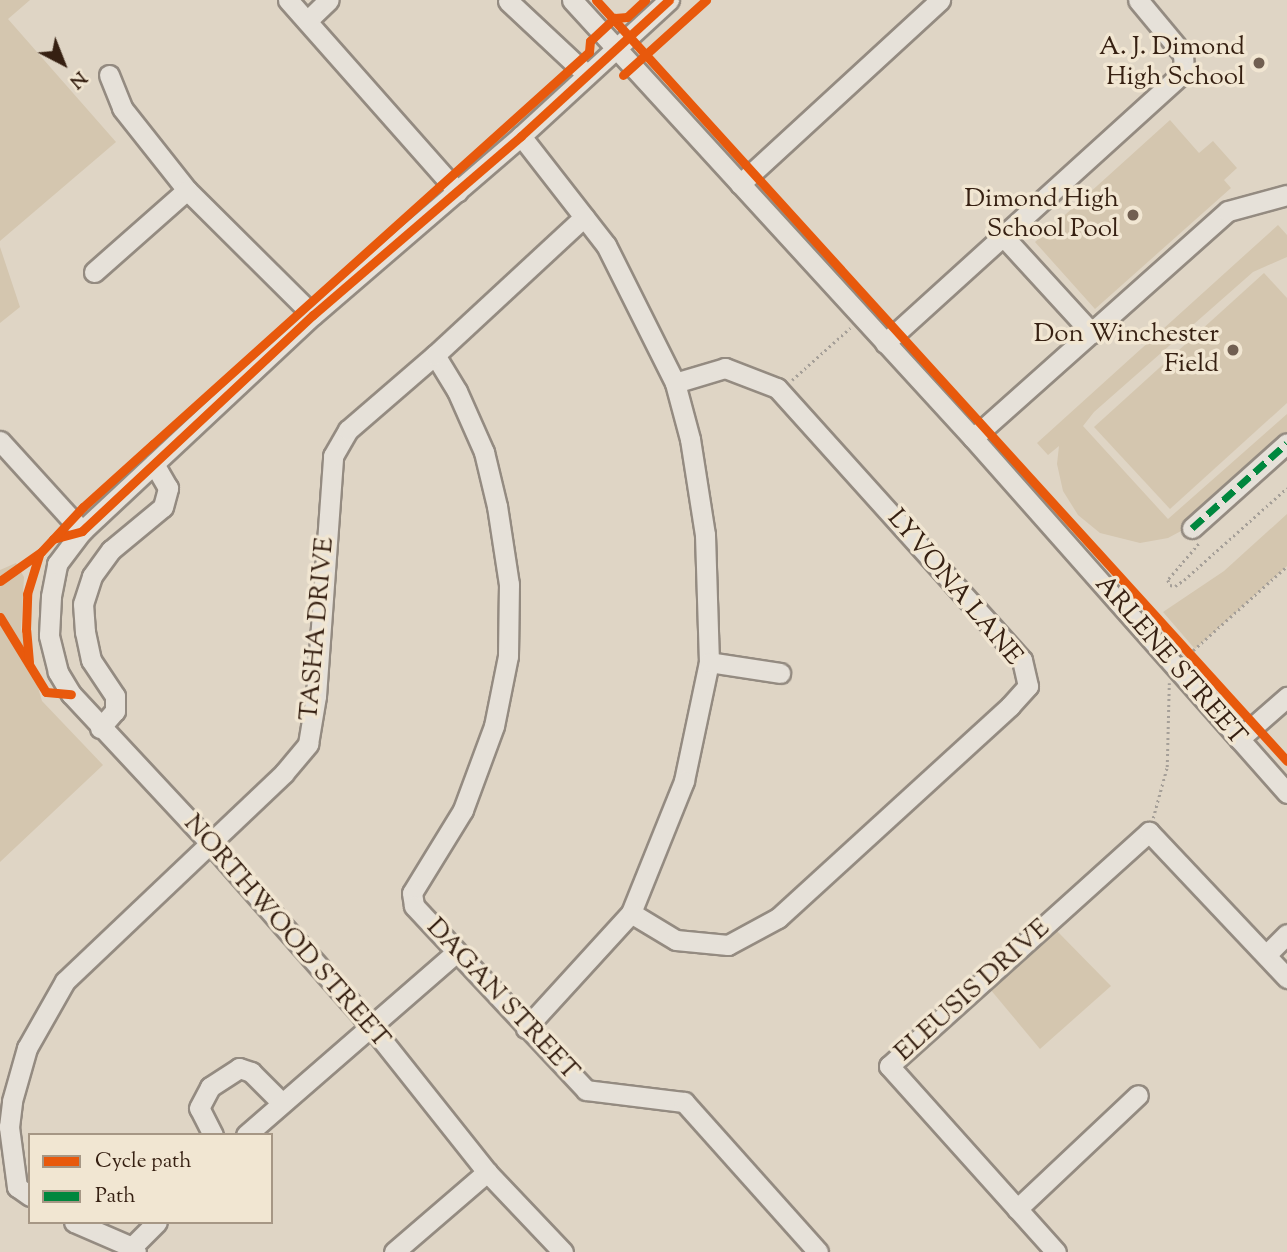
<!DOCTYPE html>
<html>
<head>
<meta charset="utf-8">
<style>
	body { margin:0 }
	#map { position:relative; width:1287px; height:1252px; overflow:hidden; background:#dfd5c5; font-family:"Sorts Mill Goudy",serif }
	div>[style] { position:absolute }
	.green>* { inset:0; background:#d4c6af }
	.path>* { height:2.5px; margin-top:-1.25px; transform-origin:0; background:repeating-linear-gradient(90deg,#a59f98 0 2px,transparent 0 5.5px) }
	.roads { filter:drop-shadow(2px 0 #948b81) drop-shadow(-2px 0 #948b81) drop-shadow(0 2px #948b81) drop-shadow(0 -2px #948b81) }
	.minor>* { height:19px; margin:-9.5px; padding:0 9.5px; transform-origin:9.5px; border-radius:9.5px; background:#e6e1d9 }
	.quiet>* { height:7px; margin-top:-3.5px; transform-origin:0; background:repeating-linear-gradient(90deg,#00873e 0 14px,transparent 0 21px) }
	.cycleway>* { height:9px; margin:-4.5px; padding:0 4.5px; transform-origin:4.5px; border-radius:4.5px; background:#e8590c }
	.dots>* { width:19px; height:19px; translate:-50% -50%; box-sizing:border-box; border:4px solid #f1e6d2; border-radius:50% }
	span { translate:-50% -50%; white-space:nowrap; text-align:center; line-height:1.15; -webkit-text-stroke:7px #f1e6d2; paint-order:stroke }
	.poi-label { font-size:26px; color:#362012 }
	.right { translate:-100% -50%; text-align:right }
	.street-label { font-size:26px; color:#362012 }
	.legend { position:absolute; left:28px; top:1133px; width:245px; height:91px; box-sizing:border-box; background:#f1e6d2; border:2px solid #a69785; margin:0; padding:9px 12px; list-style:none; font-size:21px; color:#362012 }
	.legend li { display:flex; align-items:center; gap:14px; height:35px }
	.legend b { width:35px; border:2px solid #a69785 }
	.north { position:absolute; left:28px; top:28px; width:70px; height:70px; -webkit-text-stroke:5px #f1e6d2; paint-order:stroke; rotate:138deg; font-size:19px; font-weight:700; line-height:28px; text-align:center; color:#362012 }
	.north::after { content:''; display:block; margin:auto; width:24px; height:32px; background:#362012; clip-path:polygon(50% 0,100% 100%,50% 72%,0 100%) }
</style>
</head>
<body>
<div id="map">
	<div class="green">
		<div style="clip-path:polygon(0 0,30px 0,8px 19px,116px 142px,0 241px)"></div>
		<div style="clip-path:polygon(1170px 120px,1199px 153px,1213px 141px,1237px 168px,1224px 180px,1231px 188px,1095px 309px,1035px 242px)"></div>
		<div style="clip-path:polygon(1278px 225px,1287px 235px,1287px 257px,1253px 272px,1094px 412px,1083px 426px,1168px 519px,1287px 414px,1287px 437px,1181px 531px,1168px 538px,1140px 543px,1100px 533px,1078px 515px,1063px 491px,1057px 464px,1059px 446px,1048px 455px,1037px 443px)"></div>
		<div style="clip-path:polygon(0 247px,20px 307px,0 323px)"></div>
		<div style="clip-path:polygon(1264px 273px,1287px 298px,1287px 403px,1170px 509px,1094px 427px)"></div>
		<div style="clip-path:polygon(1287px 514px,1287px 566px,1195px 649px,1163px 612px,1224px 571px)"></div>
		<div style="clip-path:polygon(16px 563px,24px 577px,21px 629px,42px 701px,103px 765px,0 862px,0 570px)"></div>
		<div style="clip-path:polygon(1056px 930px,1111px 986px,1040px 1049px,990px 989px)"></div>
	</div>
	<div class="path">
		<div style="left:792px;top:380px;width:78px;rotate:-41.9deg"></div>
		<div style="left:1199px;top:544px;width:48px;rotate:130.7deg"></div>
		<div style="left:1168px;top:580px;width:5px;rotate:68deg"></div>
		<div style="left:1170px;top:585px;width:5px;rotate:11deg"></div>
		<div style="left:1175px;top:586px;width:11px;rotate:-34deg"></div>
		<div style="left:1184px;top:580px;width:138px;rotate:-41.8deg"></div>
		<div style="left:1189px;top:654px;width:132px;rotate:-41.9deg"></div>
		<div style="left:1153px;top:818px;width:53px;rotate:-74.6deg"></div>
		<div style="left:1167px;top:767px;width:84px;rotate:-88.6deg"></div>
	</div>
	<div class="roads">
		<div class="minor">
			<div style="left:288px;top:0;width:256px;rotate:48.5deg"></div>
			<div style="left:572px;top:0;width:594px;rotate:47.53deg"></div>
			<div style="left:973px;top:438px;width:474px;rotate:48.5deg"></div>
			<div style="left:508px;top:1px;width:108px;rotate:43.1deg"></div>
			<div style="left:307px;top:21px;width:30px;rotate:-44deg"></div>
			<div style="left:109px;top:75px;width:35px;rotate:68deg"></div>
			<div style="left:122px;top:108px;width:105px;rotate:51.6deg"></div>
			<div style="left:187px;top:190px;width:177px;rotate:44.8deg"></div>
			<div style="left:521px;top:136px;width:138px;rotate:52.1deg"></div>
			<div style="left:606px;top:245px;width:154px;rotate:63.4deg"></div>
			<div style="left:675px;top:383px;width:58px;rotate:75deg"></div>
			<div style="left:690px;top:439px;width:97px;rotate:81.1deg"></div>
			<div style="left:705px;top:535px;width:127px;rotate:88.2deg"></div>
			<div style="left:709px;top:662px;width:122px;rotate:101.9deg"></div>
			<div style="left:684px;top:781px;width:142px;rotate:111.9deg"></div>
			<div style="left:631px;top:913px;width:156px;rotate:132.4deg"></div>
			<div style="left:740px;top:184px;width:272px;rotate:-42.6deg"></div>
			<div style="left:1003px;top:236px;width:132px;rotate:47.5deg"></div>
			<div style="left:94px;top:272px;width:124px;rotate:-41.4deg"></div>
			<div style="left:885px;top:343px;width:404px;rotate:-42.2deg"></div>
			<div style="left:1184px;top:72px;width:18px;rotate:-93deg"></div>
			<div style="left:1183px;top:54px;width:70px;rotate:-129.8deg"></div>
			<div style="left:435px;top:355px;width:42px;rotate:58.6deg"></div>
			<div style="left:457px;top:391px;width:67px;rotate:66.1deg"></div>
			<div style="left:484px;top:452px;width:56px;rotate:76.5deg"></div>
			<div style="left:497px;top:506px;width:79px;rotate:81.3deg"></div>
			<div style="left:509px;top:584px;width:72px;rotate:90.8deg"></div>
			<div style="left:508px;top:656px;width:71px;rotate:101.3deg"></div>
			<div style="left:494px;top:726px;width:90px;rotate:110.3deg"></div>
			<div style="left:463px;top:810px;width:97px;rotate:121.6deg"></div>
			<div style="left:412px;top:893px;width:13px;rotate:81deg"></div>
			<div style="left:414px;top:906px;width:252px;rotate:46.9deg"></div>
			<div style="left:586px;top:1090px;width:99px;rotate:7deg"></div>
			<div style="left:684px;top:1102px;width:201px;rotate:48.2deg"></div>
			<div style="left:973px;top:438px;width:341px;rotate:-41.7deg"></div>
			<div style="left:1228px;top:211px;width:61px;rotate:-15.2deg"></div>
			<div style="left:0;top:441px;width:122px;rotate:47.7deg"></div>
			<div style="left:1192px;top:528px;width:127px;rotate:-41.8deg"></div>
			<div style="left:709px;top:662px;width:72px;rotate:8.8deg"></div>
			<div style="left:100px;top:728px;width:23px;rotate:-49deg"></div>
			<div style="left:115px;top:711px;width:15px;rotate:-90deg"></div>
			<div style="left:115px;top:696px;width:43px;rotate:-123.7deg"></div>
			<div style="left:91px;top:660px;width:29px;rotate:-102deg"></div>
			<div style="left:85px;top:632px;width:28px;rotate:-94deg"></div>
			<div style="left:83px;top:604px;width:29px;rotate:-72deg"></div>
			<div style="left:92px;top:576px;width:32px;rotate:-54deg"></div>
			<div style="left:111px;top:550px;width:67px;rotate:-39.6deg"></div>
			<div style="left:163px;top:507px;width:20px;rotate:-75deg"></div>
			<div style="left:168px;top:488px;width:28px;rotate:-120deg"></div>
			<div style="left:1239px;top:739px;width:64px;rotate:-41.2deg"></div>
			<div style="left:631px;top:913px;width:52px;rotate:31deg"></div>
			<div style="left:676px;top:940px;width:52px;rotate:5.5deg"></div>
			<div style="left:728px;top:945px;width:57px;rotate:-28.4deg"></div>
			<div style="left:778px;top:918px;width:314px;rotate:-42.4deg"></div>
			<div style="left:1010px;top:706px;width:27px;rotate:-48deg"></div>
			<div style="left:1028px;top:686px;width:27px;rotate:-103deg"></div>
			<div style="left:1022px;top:660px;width:366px;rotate:-132deg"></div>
			<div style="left:777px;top:388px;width:56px;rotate:-159deg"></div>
			<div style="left:725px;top:368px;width:52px;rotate:163.3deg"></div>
			<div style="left:1267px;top:954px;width:28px;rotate:-45deg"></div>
			<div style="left:213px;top:1135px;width:30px;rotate:-117deg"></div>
			<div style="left:199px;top:1108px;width:24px;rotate:-62deg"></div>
			<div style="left:210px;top:1087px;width:35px;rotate:-33deg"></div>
			<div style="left:239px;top:1068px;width:13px;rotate:18deg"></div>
			<div style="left:251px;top:1072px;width:42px;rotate:45deg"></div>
			<div style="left:246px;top:1135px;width:277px;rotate:-41deg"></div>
			<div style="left:30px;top:1196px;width:16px;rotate:-145deg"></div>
			<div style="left:17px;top:1187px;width:61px;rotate:-97.6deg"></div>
			<div style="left:9px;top:1127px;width:26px;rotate:-83deg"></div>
			<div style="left:12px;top:1101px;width:55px;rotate:-74.2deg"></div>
			<div style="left:27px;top:1048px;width:77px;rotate:-60.4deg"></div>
			<div style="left:65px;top:981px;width:302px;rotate:-43.5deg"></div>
			<div style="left:284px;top:773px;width:38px;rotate:-50deg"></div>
			<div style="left:308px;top:744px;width:49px;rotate:-80.5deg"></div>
			<div style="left:316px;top:696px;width:241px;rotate:-85.9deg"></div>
			<div style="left:333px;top:456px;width:30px;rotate:-60deg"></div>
			<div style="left:348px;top:430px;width:115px;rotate:-40.8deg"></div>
			<div style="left:435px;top:355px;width:203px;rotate:-42.8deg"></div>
			<div style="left:1017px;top:1209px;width:166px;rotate:-43.3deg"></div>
			<div style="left:74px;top:1222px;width:63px;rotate:23.3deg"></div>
			<div style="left:132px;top:1247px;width:6px;rotate:51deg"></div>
			<div style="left:132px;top:1247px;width:35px;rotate:-45deg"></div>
			<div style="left:394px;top:1252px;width:123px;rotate:-40.7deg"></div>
			<div style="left:563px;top:1252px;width:110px;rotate:-133.5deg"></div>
			<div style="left:487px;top:1172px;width:186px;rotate:-128.5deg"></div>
			<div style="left:371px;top:1026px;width:244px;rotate:-131.3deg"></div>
			<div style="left:210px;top:843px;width:204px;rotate:-133deg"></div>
			<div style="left:71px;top:694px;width:26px;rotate:-121deg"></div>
			<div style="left:58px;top:672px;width:38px;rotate:-104deg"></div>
			<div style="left:49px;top:635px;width:39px;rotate:-87deg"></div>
			<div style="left:51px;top:596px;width:33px;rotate:-79deg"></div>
			<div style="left:57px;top:564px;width:41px;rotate:-52.9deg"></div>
			<div style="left:82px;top:531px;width:316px;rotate:-43.1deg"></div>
			<div style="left:313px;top:315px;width:274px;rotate:-40.7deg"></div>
			<div style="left:521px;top:136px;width:201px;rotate:-42.6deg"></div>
			<div style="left:1056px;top:1252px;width:250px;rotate:-131.9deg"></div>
			<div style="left:889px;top:1066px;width:350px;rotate:-42deg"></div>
			<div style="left:1149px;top:832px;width:201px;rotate:46.6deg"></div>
		</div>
	</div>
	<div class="quiet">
		<div style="left:1192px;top:528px;width:127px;rotate:-41.8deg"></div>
	</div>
	<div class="cycleway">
		<div style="left:596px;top:0;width:1028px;rotate:47.76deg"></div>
		<div style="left:623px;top:75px;width:112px;rotate:-42.1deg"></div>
		<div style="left:53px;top:539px;width:30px;rotate:-15deg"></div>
		<div style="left:82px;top:531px;width:316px;rotate:-43.1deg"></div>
		<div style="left:313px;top:315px;width:274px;rotate:-40.7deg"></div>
		<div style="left:521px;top:136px;width:201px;rotate:-42.6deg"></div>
		<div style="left:0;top:581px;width:50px;rotate:-35.3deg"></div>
		<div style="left:41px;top:552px;width:62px;rotate:-47deg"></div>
		<div style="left:83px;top:507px;width:94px;rotate:-42deg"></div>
		<div style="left:153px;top:444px;width:586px;rotate:-41.96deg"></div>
		<div style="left:589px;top:52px;width:11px;rotate:-85deg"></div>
		<div style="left:590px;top:41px;width:34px;rotate:-43deg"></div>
		<div style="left:615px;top:18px;width:12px;rotate:-5deg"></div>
		<div style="left:627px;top:17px;width:25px;rotate:-43deg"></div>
		<div style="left:0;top:617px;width:88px;rotate:58.5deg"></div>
		<div style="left:46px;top:692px;width:25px;rotate:5deg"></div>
		<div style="left:29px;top:662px;width:32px;rotate:-95deg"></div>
		<div style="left:26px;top:630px;width:36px;rotate:-88deg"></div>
		<div style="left:27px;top:594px;width:41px;rotate:-72.9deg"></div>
	</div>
	<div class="dots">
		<div style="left:1259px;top:63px;background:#715f51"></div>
		<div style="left:1133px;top:215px;background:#715f51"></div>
		<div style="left:1233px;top:350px;background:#715f51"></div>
	</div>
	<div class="poi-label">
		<span class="right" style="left:1245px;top:63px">A. J. Dimond<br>High School</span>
		<span class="right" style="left:1119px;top:215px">Dimond High<br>School Pool</span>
		<span class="right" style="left:1219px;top:350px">Don Winchester<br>Field</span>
	</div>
	<div class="street-label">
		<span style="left:954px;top:588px;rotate:50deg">LYVONA LANE</span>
		<span style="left:318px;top:629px;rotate:-85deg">TASHA DRIVE</span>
		<span style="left:1170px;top:661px;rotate:49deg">ARLENE STREET</span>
		<span style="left:286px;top:932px;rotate:49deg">NORTHWOOD STREET</span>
		<span style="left:973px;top:991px;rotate:-42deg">ELEUSIS DRIVE</span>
		<span style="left:502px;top:1000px;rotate:47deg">DAGAN STREET</span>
	</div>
	<ul class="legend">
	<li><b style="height:9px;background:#e8590c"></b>Cycle path</li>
	<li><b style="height:9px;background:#00873e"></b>Path</li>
	</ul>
	<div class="north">N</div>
</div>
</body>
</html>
